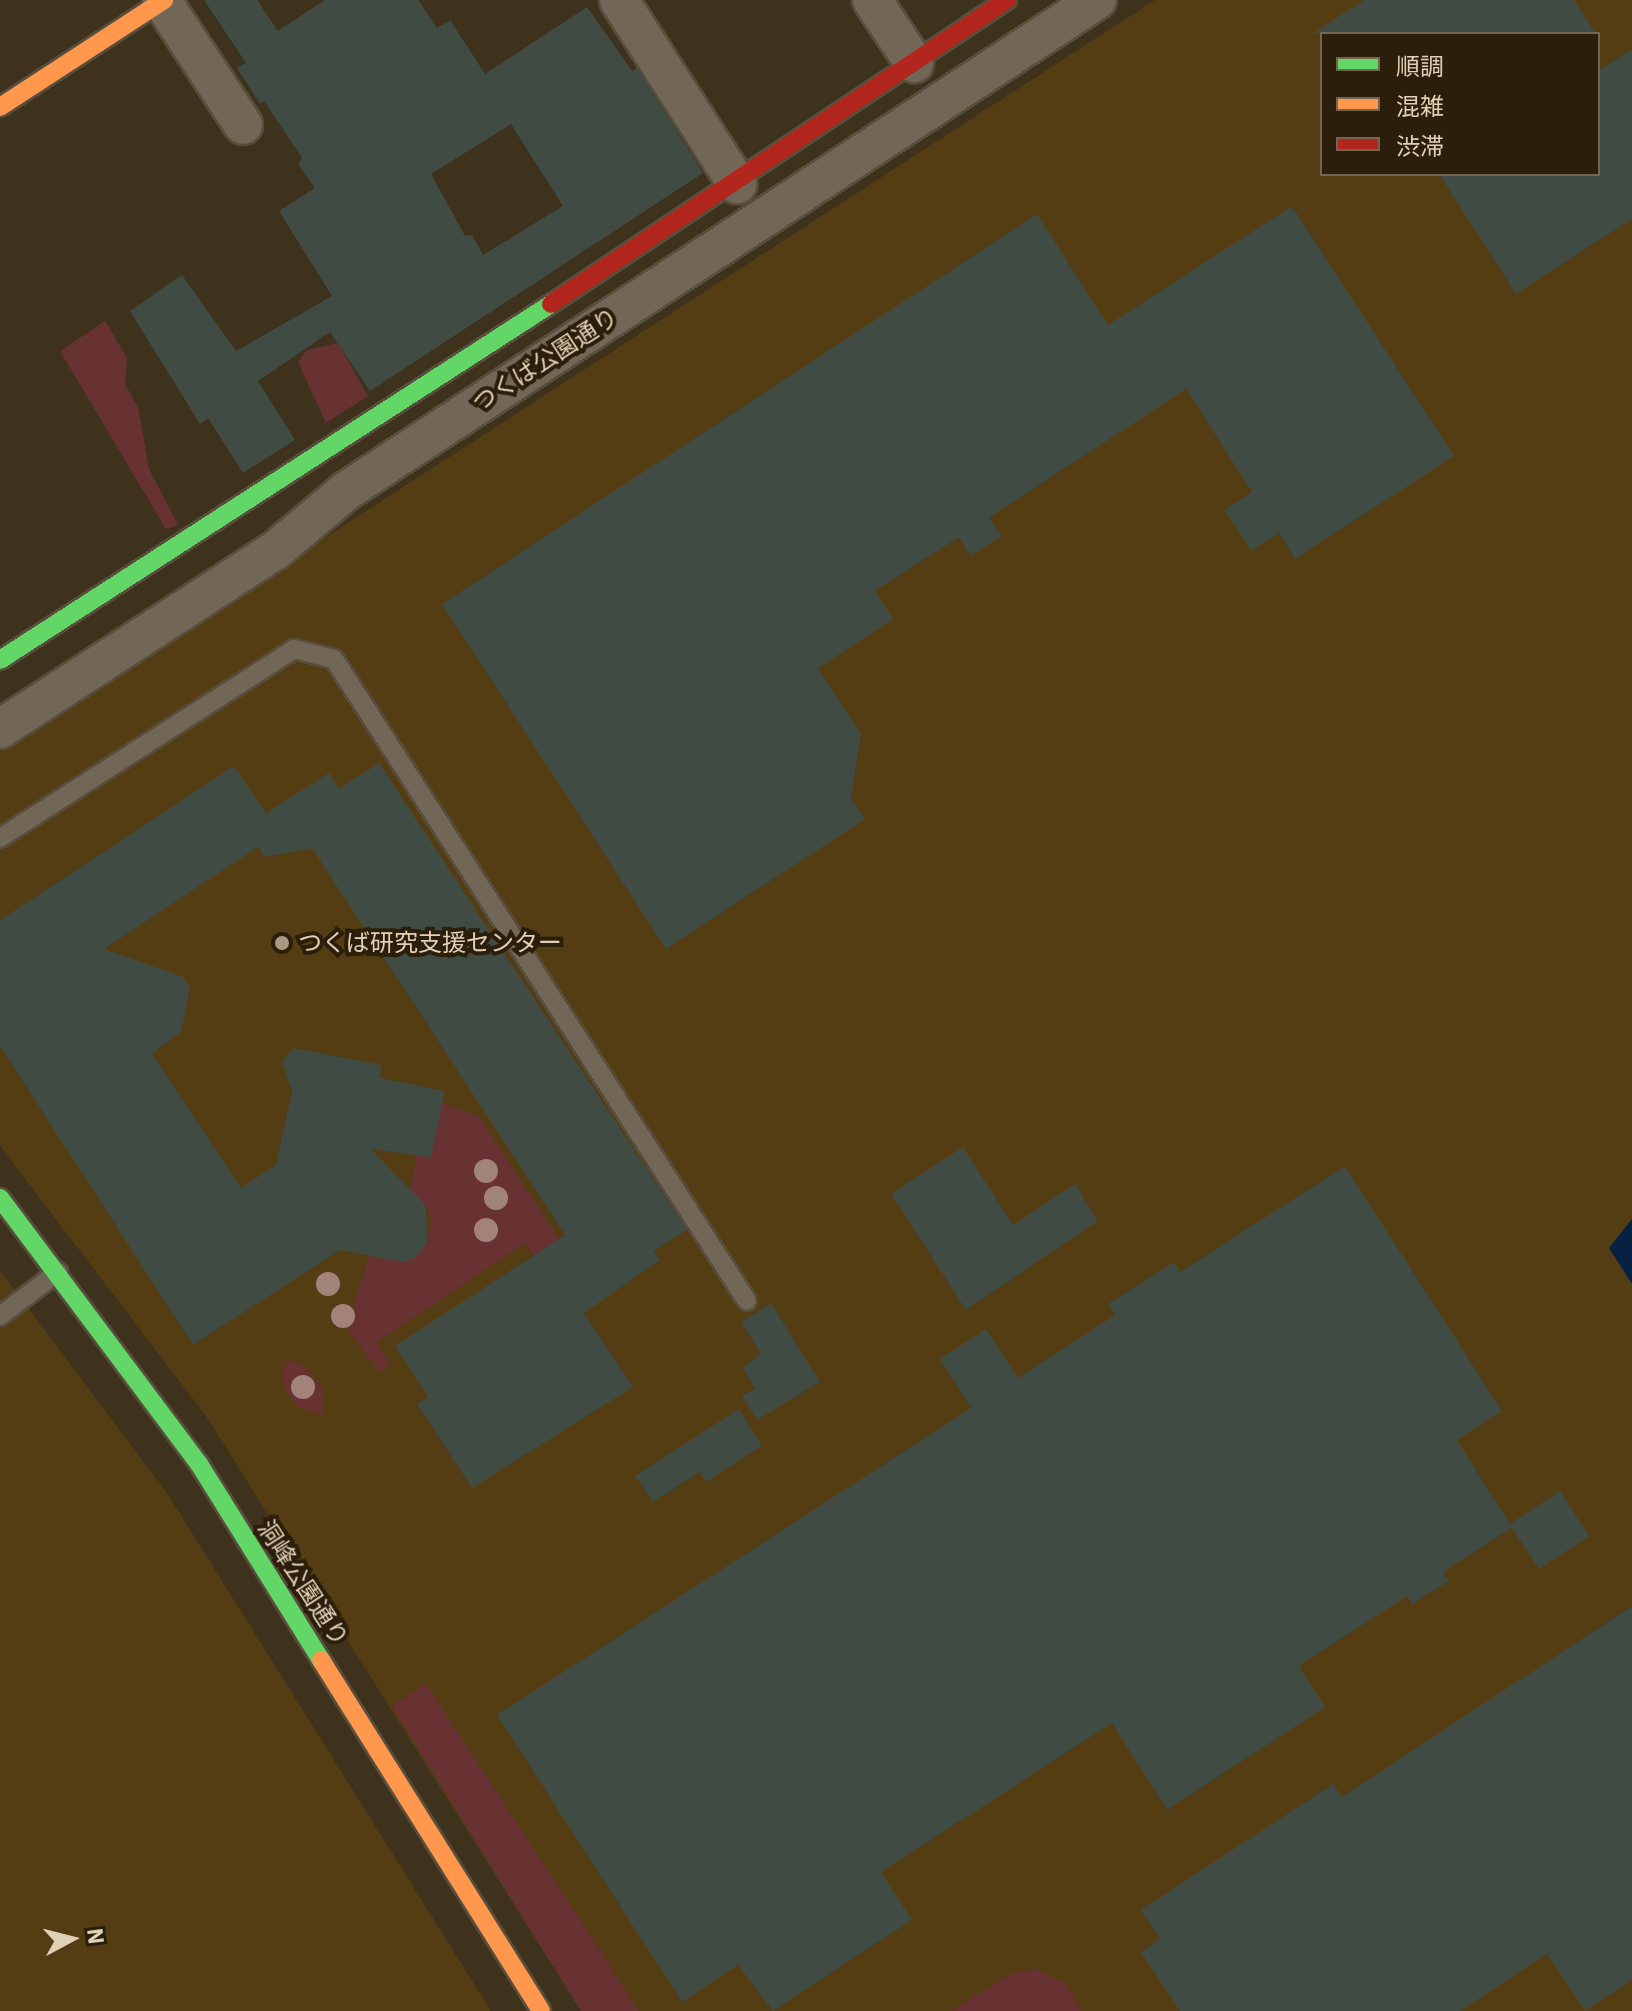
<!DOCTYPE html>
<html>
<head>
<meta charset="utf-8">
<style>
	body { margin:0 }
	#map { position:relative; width:1632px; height:2011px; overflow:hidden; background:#3e321d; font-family:"IBM Plex Sans","Noto Sans JP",sans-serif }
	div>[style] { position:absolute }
	.built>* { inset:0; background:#543c13 }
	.green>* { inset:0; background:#683233 }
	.water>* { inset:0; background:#072143 }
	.building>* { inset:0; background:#404c43 }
	.roads { filter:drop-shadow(2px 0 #584e3d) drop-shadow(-2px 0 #584e3d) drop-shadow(0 2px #584e3d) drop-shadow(0 -2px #584e3d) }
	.lane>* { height:18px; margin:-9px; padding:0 9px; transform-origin:9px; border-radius:9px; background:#726756 }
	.street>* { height:38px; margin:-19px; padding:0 19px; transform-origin:19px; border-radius:19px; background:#726756 }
	.fast>* { height:18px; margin:-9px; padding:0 9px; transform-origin:9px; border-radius:9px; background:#63d668 }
	.slow>* { height:18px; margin:-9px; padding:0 9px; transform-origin:9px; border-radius:9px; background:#ff974d }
	.jam>* { height:18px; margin:-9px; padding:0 9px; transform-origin:9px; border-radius:9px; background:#b3261e }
	.trees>* { width:24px; height:24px; margin:-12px; border-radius:50%; background:#a2837a }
	.dots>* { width:22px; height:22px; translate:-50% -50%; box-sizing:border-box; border:4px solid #2b1e0a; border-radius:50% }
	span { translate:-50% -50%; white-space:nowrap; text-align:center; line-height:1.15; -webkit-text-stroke:8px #2b1e0a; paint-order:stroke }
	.street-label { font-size:24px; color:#e1d0b8 }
	.poi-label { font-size:24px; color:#e1d0b8 }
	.left { translate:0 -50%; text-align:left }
	.legend { position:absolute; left:1320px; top:32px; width:280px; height:144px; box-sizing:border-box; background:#2b1e0a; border:2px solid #746550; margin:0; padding:10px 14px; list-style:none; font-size:24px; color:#e1d0b8 }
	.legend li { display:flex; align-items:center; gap:16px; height:40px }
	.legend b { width:40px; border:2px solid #746550 }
	.north { position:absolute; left:32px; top:1899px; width:80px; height:80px; -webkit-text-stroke:6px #2b1e0a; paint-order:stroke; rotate:83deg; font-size:22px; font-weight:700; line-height:32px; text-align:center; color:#e1d0b8 }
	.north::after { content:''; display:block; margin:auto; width:28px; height:36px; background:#e1d0b8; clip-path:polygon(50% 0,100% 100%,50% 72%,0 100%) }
</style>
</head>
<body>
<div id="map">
	<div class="built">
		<div style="clip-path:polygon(evenodd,1155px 0,1632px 0,1632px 2011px,581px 2011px,206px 1416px,0 1146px,0 741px,308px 543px,312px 546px,1155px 0,1322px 34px,1598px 34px,1598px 174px,1322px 174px,1322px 34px)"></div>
		<div style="clip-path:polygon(0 1270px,167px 1493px,491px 2011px,0 2011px)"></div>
	</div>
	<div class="green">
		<div style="clip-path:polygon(105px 321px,127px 358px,125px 384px,138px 407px,149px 469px,178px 525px,166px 529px,60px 351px)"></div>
		<div style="clip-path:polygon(338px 343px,368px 396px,326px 423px,298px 362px,307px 350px)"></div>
		<div style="clip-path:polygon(440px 1102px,479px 1116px,588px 1284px,564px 1299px,525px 1243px,377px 1342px,391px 1365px,379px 1372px,347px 1328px,369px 1256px,403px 1262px,427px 1243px,431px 1219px,426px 1206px,409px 1194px,417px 1155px,431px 1157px)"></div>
		<div style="clip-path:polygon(289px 1360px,306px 1367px,323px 1390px,323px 1415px,297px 1407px,284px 1387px,281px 1373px)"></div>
		<div style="clip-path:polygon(426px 1683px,639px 2011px,581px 2011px,392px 1706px)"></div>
		<div style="clip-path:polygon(1036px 1969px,1064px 1982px,1082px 2011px,951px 2011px,1012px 1973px)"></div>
	</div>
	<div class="water">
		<div style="clip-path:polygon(1632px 1219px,1632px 1284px,1609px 1248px)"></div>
	</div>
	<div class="building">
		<div style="clip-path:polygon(evenodd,204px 0,257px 0,278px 31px,325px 0,418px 0,437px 28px,450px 20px,485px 74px,587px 7px,632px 71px,637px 68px,703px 173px,370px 391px,330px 332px,258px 381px,295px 440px,243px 473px,208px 418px,200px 424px,130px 311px,182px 275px,236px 351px,332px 296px,279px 211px,315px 188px,298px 164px,302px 158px,264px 101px,260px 104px,237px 68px,246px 63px,204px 0,511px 124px,563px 206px,483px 255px,472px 235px,465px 236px,431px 174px,511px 124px)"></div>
		<div style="clip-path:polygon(1364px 0,1574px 0,1596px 34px,1312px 34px)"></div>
		<div style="clip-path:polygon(1632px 49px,1632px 219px,1516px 294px,1439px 174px,1598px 174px,1598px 71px)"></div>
		<div style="clip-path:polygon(1292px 206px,1454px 456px,1295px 559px,1279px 533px,1251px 551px,1225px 510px,1252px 492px,1186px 389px,989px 518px,1002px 536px,970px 556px,959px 537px,875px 591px,893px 619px,818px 668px,861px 734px,851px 798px,865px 819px,666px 949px,442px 604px,1037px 214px,1108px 325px)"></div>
		<div style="clip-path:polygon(379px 763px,687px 1230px,654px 1251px,660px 1260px,584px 1313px,633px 1387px,472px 1488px,417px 1404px,428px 1397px,395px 1346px,565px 1235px,312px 848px,265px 857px,258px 847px,104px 949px,183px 977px,190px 988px,181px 1032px,152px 1053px,241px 1188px,276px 1165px,292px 1091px,282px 1061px,294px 1048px,381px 1065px,380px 1078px,445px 1091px,431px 1157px,371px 1149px,426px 1206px,427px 1242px,415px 1258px,403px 1262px,340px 1250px,193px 1345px,0 1046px,0 920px,234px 766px,266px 813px,329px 773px,339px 789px)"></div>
		<div style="clip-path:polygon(963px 1147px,1013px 1225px,1075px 1184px,1098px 1221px,966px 1310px,891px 1194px)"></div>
		<div style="clip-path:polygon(1345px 1166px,1502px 1411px,1457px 1440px,1510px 1524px,1560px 1491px,1589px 1536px,1539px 1569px,1512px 1528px,1443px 1572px,1449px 1581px,1412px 1604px,1407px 1596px,1299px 1666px,1325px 1707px,1167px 1810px,1112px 1723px,881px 1872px,912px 1920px,773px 2011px,738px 1965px,682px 2002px,497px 1715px,971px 1408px,940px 1359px,986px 1329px,1018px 1378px,1115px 1315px,1108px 1304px,1174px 1262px,1180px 1272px)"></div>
		<div style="clip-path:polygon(771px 1303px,820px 1382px,757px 1420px,742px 1396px,755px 1388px,742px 1368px,761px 1354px,741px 1322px)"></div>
		<div style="clip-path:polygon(739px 1409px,762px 1446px,706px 1482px,700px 1472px,653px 1502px,635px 1476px)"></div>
		<div style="clip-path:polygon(1632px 1606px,1632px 1980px,1585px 2011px,1547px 1954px,1460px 2011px,1180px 2011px,1141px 1952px,1160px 1939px,1141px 1910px,1333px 1784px,1342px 1797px)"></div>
	</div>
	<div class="roads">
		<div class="lane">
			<div style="left:0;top:838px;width:350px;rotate:-32.7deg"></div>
			<div style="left:294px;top:649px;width:41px;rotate:14deg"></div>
			<div style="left:334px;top:659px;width:763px;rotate:57.25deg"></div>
			<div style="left:0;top:1316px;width:73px;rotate:-37.2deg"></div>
		</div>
		<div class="street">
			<div style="left:619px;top:0;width:219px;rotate:57.3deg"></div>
			<div style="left:872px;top:0;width:76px;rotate:56.3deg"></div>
			<div style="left:162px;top:1px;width:148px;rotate:56.8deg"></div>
			<div style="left:0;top:729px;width:329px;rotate:-33deg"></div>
			<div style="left:276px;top:550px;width:92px;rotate:-40.1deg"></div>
			<div style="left:346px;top:491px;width:897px;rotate:-33.18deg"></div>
		</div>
		<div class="fast">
			<div style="left:0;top:660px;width:656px;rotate:-32.87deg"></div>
			<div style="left:0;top:1198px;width:332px;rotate:53.2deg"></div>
			<div style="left:199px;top:1464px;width:231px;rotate:58.1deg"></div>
		</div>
		<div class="slow">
			<div style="left:0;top:107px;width:196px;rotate:-33.1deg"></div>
			<div style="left:321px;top:1660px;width:414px;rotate:57.9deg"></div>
		</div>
		<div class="jam">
			<div style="left:551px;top:304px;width:548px;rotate:-33.69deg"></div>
		</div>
	</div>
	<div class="trees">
		<div style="left:486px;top:1171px"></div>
		<div style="left:496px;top:1198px"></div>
		<div style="left:486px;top:1230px"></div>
		<div style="left:328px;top:1284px"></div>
		<div style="left:343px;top:1316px"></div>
		<div style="left:303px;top:1387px"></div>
	</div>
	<div class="dots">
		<div style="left:282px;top:943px;background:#a89982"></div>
	</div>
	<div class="street-label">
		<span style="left:545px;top:360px;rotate:-33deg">つくば公園通り</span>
		<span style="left:303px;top:1583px;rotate:57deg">洞峰公園通り</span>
	</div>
	<div class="poi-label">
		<span class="left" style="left:298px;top:943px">つくば研究支援センター</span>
	</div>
	<ul class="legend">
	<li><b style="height:10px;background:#63d668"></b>順調</li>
	<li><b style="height:10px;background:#ff974d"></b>混雑</li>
	<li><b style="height:10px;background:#b3261e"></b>渋滞</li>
	</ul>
	<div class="north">N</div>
</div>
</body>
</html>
